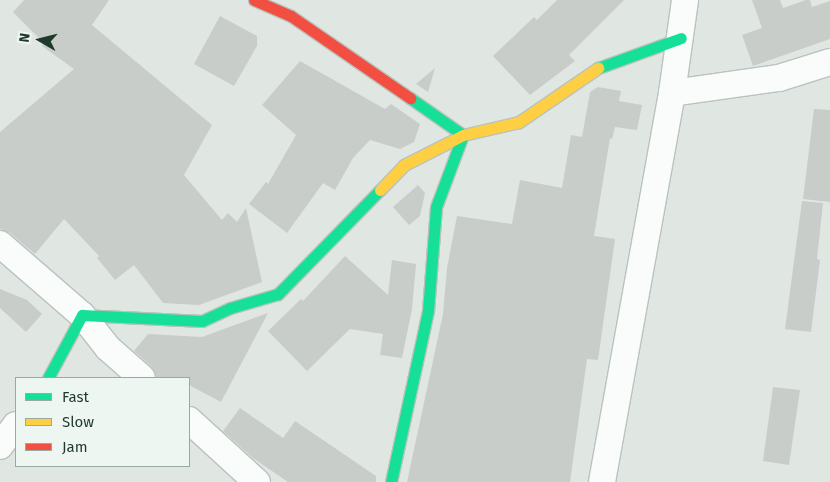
<!DOCTYPE html>
<html>
<head>
<meta charset="utf-8">
<style>
	body { margin:0 }
	#map { position:relative; width:830px; height:482px; overflow:hidden; background:#e0e6e2; font-family:"Fira Sans",sans-serif }
	div>[style] { position:absolute }
	.building>* { inset:0; background:#c8cdca }
	.roads { filter:drop-shadow(1px 0 #b9c3bd) drop-shadow(-1px 0 #b9c3bd) drop-shadow(0 1px #b9c3bd) drop-shadow(0 -1px #b9c3bd) }
	.street>* { height:26px; margin:-13px; padding:0 13px; transform-origin:13px; border-radius:13px; background:#fafbfb }
	.fast>* { height:11px; margin:-5.5px; padding:0 5.5px; transform-origin:5.5px; border-radius:5.5px; background:#16e098 }
	.slow>* { height:11px; margin:-5.5px; padding:0 5.5px; transform-origin:5.5px; border-radius:5.5px; background:#ffcf43 }
	.jam>* { height:11px; margin:-5.5px; padding:0 5.5px; transform-origin:5.5px; border-radius:5.5px; background:#f24e42 }
	span { translate:-50% -50%; white-space:nowrap; text-align:center; line-height:1.15; -webkit-text-stroke:4.5px #edf6f0; paint-order:stroke }
	.legend { position:absolute; left:15px; top:377px; width:175px; height:90px; box-sizing:border-box; background:#edf6f0; border:1px solid #9baaa1; margin:0; padding:6px 9px; list-style:none; font-size:15px; color:#1f392b }
	.legend li { display:flex; align-items:center; gap:10px; height:25px }
	.legend b { width:25px; border:1px solid #9baaa1 }
	.north { position:absolute; left:15px; top:15px; width:50px; height:50px; -webkit-text-stroke:4px #edf6f0; paint-order:stroke; rotate:278deg; font-size:14px; font-weight:700; line-height:20px; text-align:center; color:#1f392b }
	.north::after { content:''; display:block; margin:auto; width:18px; height:22px; background:#1f392b; clip-path:polygon(50% 0,100% 100%,50% 72%,0 100%) }
</style>
</head>
<body>
<div id="map">
	<div class="building">
		<div style="clip-path:polygon(24px 0,109px 0,92px 25px,212px 125px,184px 175px,222px 220px,228px 213px,237px 222px,246px 208px,262px 282px,199px 305px,163px 303px,134px 265px,115px 280px,97px 258px,99px 256px,64px 219px,35px 254px,10px 233px,0 229px,0 132px,74px 69px,42px 46px,44px 43px,13px 12px)"></div>
		<div style="clip-path:polygon(557px 0,624px 0,569px 55px,575px 61px,530px 95px,493px 56px,534px 17px,537px 20px)"></div>
		<div style="clip-path:polygon(752px 0,780px 0,783px 8px,806px 0,810px 0,812px 7px,830px 1px,830px 39px,753px 66px,742px 35px,762px 28px)"></div>
		<div style="clip-path:polygon(220px 16px,257px 36px,257px 46px,234px 86px,194px 64px)"></div>
		<div style="clip-path:polygon(300px 61px,385px 109px,391px 104px,420px 124px,414px 142px,400px 149px,370px 140px,353px 158px,335px 190px,323px 183px,287px 233px,249px 204px,266px 182px,268px 184px,296px 135px,262px 105px)"></div>
		<div style="clip-path:polygon(435px 68px,428px 92px,416px 84px)"></div>
		<div style="clip-path:polygon(598px 87px,621px 91px,619px 101px,642px 105px,637px 130px,615px 127px,612px 139px,610px 138px,594px 236px,615px 239px,598px 360px,587px 359px,570px 482px,407px 482px,443px 314px,447px 268px,457px 216px,512px 224px,520px 180px,562px 188px,571px 135px,582px 137px,590px 92px)"></div>
		<div style="clip-path:polygon(814px 109px,830px 110px,830px 202px,803px 199px)"></div>
		<div style="clip-path:polygon(418px 185px,425px 193px,420px 216px,409px 225px,393px 207px)"></div>
		<div style="clip-path:polygon(802px 201px,823px 203px,817px 259px,820px 260px,811px 332px,785px 329px)"></div>
		<div style="clip-path:polygon(345px 256px,388px 295px,392px 260px,416px 264px,412px 309px,402px 358px,380px 355px,383px 334px,350px 329px,307px 371px,268px 331px,301px 299px,303px 301px)"></div>
		<div style="clip-path:polygon(0 289px,27px 300px,42px 314px,26px 332px,0 308px)"></div>
		<div style="clip-path:polygon(268px 313px,221px 402px,189px 385px,189px 378px,157px 378px,152px 367px,134px 351px,148px 334px,202px 337px)"></div>
		<div style="clip-path:polygon(773px 387px,800px 390px,789px 465px,763px 461px)"></div>
		<div style="clip-path:polygon(240px 408px,283px 438px,295px 421px,376px 476px,376px 482px,288px 482px,253px 458px,223px 431px)"></div>
	</div>
	<div class="roads">
		<div class="street">
			<div style="left:672px;top:93px;width:108px;rotate:-8deg"></div>
			<div style="left:779px;top:78px;width:53px;rotate:-17.4deg"></div>
			<div style="left:0;top:244px;width:108px;rotate:40.9deg"></div>
			<div style="left:82px;top:315px;width:42px;rotate:51.8deg"></div>
			<div style="left:108px;top:348px;width:45px;rotate:41.4deg"></div>
			<div style="left:189px;top:420px;width:92px;rotate:42.4deg"></div>
			<div style="left:0;top:446px;width:26px;rotate:-53deg"></div>
			<div style="left:602px;top:482px;width:395px;rotate:-79.8deg"></div>
			<div style="left:672px;top:93px;width:94px;rotate:-82deg"></div>
		</div>
		<div class="fast">
			<div style="left:598px;top:68px;width:88px;rotate:-19.9deg"></div>
			<div style="left:48px;top:378px;width:72px;rotate:-61.6deg"></div>
			<div style="left:82px;top:315px;width:120px;rotate:2.9deg"></div>
			<div style="left:202px;top:321px;width:31px;rotate:-25deg"></div>
			<div style="left:230px;top:308px;width:50px;rotate:-16.3deg"></div>
			<div style="left:278px;top:294px;width:146px;rotate:-45.6deg"></div>
			<div style="left:391px;top:482px;width:175px;rotate:-77.8deg"></div>
			<div style="left:428px;top:311px;width:104px;rotate:-85.6deg"></div>
			<div style="left:436px;top:207px;width:77px;rotate:-69.4deg"></div>
			<div style="left:463px;top:135px;width:65px;rotate:-145.1deg"></div>
		</div>
		<div class="slow">
			<div style="left:380px;top:190px;width:35px;rotate:-46deg"></div>
			<div style="left:404px;top:165px;width:66px;rotate:-27deg"></div>
			<div style="left:463px;top:135px;width:57px;rotate:-13.1deg"></div>
			<div style="left:519px;top:122px;width:96px;rotate:-34.4deg"></div>
		</div>
		<div class="jam">
			<div style="left:254px;top:0;width:40px;rotate:23.4deg"></div>
			<div style="left:291px;top:16px;width:145px;rotate:34.6deg"></div>
		</div>
	</div>
	<ul class="legend">
	<li><b style="height:6px;background:#16e098"></b>Fast</li>
	<li><b style="height:6px;background:#ffcf43"></b>Slow</li>
	<li><b style="height:6px;background:#f24e42"></b>Jam</li>
	</ul>
	<div class="north">N</div>
</div>
</body>
</html>
